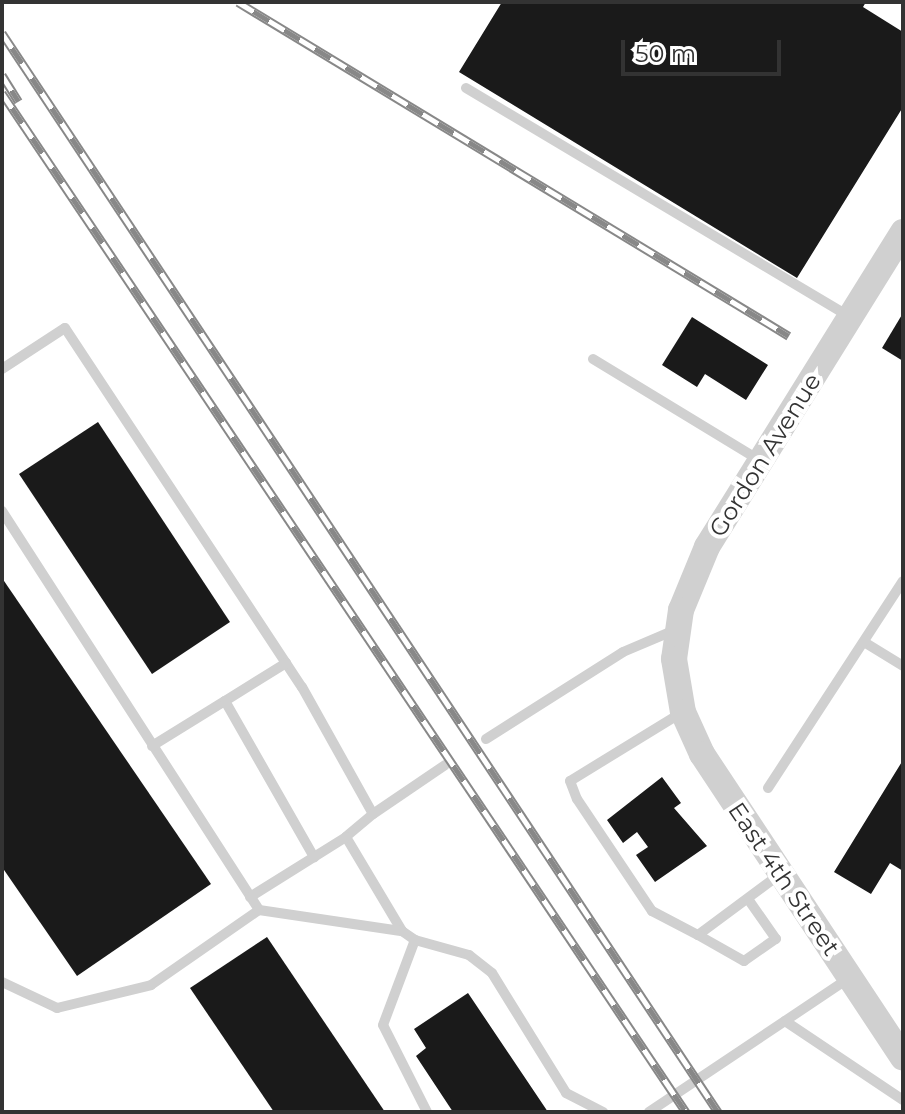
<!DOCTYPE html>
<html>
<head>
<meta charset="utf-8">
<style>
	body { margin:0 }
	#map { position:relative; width:905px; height:1114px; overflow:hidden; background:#fff; font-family:Montserrat,sans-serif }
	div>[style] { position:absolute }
	.building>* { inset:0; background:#1a1a1a }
	.service>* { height:10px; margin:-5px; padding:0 5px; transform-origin:5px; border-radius:5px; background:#d0d0d0 }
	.tertiary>* { height:26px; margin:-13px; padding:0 13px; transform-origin:13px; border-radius:13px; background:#d0d0d0 }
	.rail>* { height:9px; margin-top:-4.5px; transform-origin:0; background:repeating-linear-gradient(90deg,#fff 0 18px,#888 0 36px); box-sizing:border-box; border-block:2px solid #888 }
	span { translate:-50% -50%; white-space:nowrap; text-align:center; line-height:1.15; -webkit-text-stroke:8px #fff; paint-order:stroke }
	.street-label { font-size:24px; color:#333 }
	.frame { position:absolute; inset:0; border:4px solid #333; pointer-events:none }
	.scale { position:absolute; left:621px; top:40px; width:160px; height:36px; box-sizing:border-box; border:4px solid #333; border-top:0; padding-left:10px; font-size:24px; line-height:28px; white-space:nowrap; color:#333; -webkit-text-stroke:6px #fff; paint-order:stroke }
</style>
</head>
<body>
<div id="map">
	<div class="building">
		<div style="clip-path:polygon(502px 2px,866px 2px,863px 7px,903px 32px,903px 107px,797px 278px,459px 72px)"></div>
		<div style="clip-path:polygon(903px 313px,903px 361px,882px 348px)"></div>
		<div style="clip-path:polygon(692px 317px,768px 365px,746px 400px,705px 374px,697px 387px,662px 365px)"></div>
		<div style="clip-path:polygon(98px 422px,230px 622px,152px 674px,19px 474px)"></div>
		<div style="clip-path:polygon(2px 578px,211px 884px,77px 976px,2px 867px)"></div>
		<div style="clip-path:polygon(903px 760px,903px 871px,890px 863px,871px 894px,834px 872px)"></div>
		<div style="clip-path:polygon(662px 777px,681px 803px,674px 808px,707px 846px,655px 882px,636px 855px,648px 847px,637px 832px,623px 843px,607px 820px)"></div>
		<div style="clip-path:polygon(267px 937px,385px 1112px,274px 1112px,190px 988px)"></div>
		<div style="clip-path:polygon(468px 993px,548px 1112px,453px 1112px,416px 1056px,426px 1048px,414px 1029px)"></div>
	</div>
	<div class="service">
		<div style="left:466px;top:88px;width:446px;rotate:30.8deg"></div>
		<div style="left:593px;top:359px;width:194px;rotate:31.3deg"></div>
		<div style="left:2px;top:369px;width:75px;rotate:-33.1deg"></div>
		<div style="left:65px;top:328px;width:430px;rotate:56.6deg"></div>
		<div style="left:302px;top:687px;width:145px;rotate:60.8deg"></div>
		<div style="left:373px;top:814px;width:35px;rotate:140deg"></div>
		<div style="left:346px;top:837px;width:109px;rotate:59.2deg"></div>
		<div style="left:402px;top:931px;width:16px;rotate:35deg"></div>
		<div style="left:2px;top:511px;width:475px;rotate:57.2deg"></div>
		<div style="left:864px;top:642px;width:46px;rotate:31.6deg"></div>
		<div style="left:225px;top:701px;width:72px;rotate:-31.9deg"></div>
		<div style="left:681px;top:713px;width:130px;rotate:148.5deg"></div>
		<div style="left:570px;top:781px;width:19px;rotate:69deg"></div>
		<div style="left:577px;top:799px;width:135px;rotate:56.2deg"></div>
		<div style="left:652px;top:911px;width:52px;rotate:27.6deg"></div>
		<div style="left:698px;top:935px;width:102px;rotate:-36.6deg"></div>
		<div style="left:486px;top:739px;width:162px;rotate:-32.4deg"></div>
		<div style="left:623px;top:652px;width:56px;rotate:-22.9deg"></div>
		<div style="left:152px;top:746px;width:86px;rotate:-31.7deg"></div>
		<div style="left:225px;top:701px;width:180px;rotate:60.3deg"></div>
		<div style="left:768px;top:788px;width:247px;rotate:-56.9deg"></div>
		<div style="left:373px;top:814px;width:87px;rotate:-34.2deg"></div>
		<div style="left:250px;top:897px;width:113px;rotate:-32deg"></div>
		<div style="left:698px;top:935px;width:53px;rotate:29.5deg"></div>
		<div style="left:744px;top:961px;width:39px;rotate:-35deg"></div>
		<div style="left:776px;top:939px;width:49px;rotate:-125deg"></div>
		<div style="left:2px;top:982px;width:61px;rotate:25.3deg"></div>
		<div style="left:57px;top:1008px;width:97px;rotate:-13.7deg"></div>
		<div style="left:151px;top:985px;width:131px;rotate:-34.8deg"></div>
		<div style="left:259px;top:910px;width:145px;rotate:8.4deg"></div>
		<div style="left:785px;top:1021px;width:142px;rotate:33.8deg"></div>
		<div style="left:427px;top:1112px;width:97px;rotate:-116.8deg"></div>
		<div style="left:383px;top:1025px;width:91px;rotate:-69.4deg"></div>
		<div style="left:415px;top:940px;width:56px;rotate:15.5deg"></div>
		<div style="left:469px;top:955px;width:29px;rotate:38deg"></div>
		<div style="left:492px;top:973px;width:141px;rotate:58.3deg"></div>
		<div style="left:566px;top:1093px;width:42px;rotate:27.2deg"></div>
		<div style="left:649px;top:1112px;width:241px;rotate:-33.8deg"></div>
	</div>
	<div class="tertiary">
		<div style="left:903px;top:232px;width:371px;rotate:121.9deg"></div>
		<div style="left:707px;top:547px;width:68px;rotate:112.4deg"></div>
		<div style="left:681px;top:610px;width:49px;rotate:98.1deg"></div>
		<div style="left:674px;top:659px;width:54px;rotate:80.4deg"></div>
		<div style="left:683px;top:712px;width:46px;rotate:65.7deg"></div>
		<div style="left:702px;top:754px;width:364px;rotate:56.5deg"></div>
	</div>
	<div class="rail">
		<div style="left:238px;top:2px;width:644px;rotate:31.22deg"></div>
		<div style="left:2px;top:33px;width:1295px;rotate:56.43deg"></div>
		<div style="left:2px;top:75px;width:31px;rotate:58deg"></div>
		<div style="left:2px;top:93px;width:1227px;rotate:56.13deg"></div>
	</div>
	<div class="street-label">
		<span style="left:765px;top:455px;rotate:-58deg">Gordon Avenue</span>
		<span style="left:784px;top:879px;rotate:56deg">East 4th Street</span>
	</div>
	<div class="frame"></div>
	<div class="scale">50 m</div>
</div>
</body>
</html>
